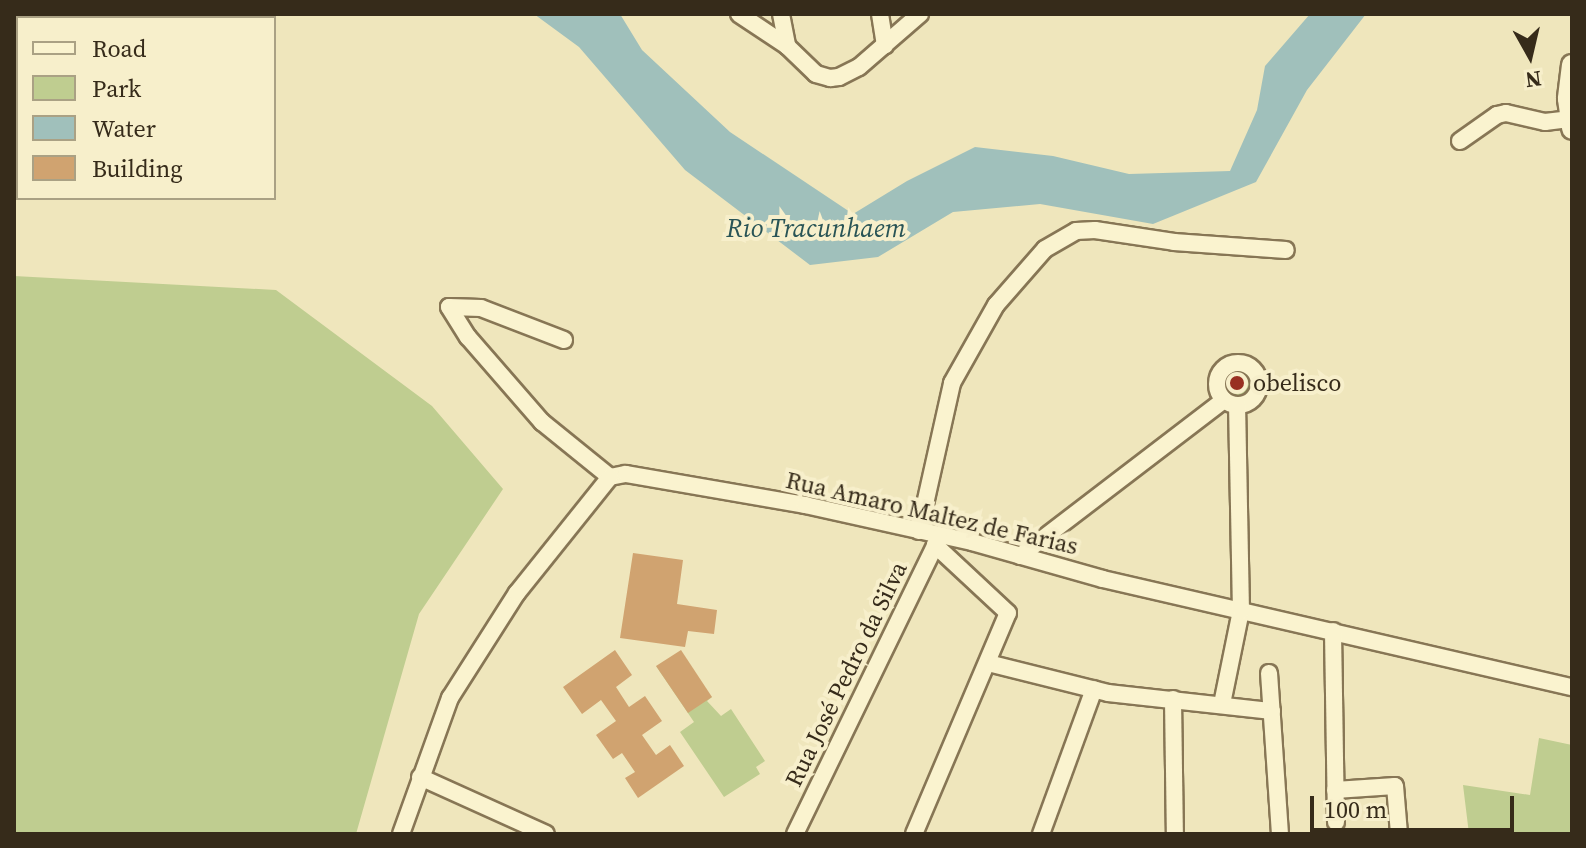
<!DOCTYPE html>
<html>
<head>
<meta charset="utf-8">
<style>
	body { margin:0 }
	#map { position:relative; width:1586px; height:848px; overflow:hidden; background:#efe6bc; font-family:"Source Serif 4",serif }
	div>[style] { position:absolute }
	.green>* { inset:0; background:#bfcd90 }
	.round { border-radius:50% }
	.water>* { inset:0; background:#a0c0bb }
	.building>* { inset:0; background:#d0a370 }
	.roads { filter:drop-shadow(2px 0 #877655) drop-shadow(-2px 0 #877655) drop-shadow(0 2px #877655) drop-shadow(0 -2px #877655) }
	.minor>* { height:16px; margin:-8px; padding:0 8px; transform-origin:8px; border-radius:8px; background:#faf3cf }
	.minor>.ring { margin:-8px; padding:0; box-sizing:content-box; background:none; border:16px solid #faf3cf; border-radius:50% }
	.tertiary>* { height:20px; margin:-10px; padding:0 10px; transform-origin:10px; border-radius:10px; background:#faf3cf }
	.dots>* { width:22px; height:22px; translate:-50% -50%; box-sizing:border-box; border:4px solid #f7efcb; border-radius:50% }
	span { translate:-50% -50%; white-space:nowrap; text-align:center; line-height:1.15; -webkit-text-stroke:8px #f7efcb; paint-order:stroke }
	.poi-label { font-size:24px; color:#362b1a }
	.left { translate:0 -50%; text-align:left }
	.street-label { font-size:24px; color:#362b1a }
	.water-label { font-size:26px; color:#295456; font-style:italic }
	.frame { position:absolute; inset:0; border:16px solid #362b1a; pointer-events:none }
	.legend { position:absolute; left:16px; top:16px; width:260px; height:184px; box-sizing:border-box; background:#f7efcb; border:2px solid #aaa184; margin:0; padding:10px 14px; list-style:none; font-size:24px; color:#362b1a }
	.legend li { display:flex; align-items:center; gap:16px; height:40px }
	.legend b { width:40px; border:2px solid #aaa184 }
	.north { position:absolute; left:1490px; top:16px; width:80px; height:80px; -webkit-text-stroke:6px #f7efcb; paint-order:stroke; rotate:172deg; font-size:22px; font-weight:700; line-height:32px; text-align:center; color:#362b1a }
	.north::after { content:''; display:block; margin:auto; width:28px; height:36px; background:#362b1a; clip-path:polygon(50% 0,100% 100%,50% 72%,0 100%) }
	.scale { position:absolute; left:1310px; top:796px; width:204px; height:36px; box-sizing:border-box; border:4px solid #362b1a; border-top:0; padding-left:10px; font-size:24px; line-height:28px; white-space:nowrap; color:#362b1a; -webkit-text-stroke:6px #f7efcb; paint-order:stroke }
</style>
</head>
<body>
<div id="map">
	<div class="green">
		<div style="clip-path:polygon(14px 276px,276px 290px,432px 406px,503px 489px,419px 614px,356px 834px,14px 834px)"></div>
		<div class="round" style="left:1218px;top:363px;width:40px;height:40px"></div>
		<div style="clip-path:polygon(656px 666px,712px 697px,707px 701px,721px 716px,731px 709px,765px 761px,756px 767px,760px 774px,724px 797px,680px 732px,694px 722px)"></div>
		<div style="clip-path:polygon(1539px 738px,1572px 745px,1572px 834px,1469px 834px,1463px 785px,1530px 795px)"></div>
	</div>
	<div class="water">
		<div style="clip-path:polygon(14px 14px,46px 14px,45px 18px,18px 18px,18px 99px,14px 108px)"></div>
		<div style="clip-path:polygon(534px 14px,620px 14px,642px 50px,730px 132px,853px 214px,907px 181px,975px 147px,1053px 156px,1129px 174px,1230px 171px,1257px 110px,1265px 66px,1310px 14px,1366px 14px,1307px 90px,1256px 182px,1153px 224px,1040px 204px,953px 212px,878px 257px,810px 265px,685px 170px,579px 47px)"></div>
	</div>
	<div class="building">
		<div style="clip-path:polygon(633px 553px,683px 560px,677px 604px,717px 610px,714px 634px,688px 631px,685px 647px,620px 638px)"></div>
		<div style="clip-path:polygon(615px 650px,632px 675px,616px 687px,629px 707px,645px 696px,662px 721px,642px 735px,656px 755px,670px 745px,684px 766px,638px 798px,625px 778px,635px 772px,622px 753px,613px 759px,596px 735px,616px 721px,601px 700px,582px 714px,563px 687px)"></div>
		<div style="clip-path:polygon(681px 650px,712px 697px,688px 713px,656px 666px)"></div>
	</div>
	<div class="roads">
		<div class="minor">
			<div style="left:739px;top:14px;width:58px;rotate:33.7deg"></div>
			<div style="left:787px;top:46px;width:40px;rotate:44deg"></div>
			<div style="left:816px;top:74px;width:15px;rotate:16deg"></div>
			<div style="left:830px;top:78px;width:9px;rotate:-6deg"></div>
			<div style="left:839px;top:77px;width:22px;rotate:-27deg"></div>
			<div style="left:859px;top:67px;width:81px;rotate:-41deg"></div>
			<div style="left:781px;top:14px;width:33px;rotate:79deg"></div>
			<div style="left:880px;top:14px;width:32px;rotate:81deg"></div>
			<div style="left:1460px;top:141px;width:45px;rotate:-35.1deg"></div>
			<div style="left:1497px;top:115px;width:9px;rotate:-13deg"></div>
			<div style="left:1506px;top:113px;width:40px;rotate:13deg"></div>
			<div style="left:1545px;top:122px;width:24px;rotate:-7deg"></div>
			<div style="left:564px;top:340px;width:89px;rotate:-158.9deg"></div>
			<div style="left:481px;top:308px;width:32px;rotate:-178deg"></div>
			<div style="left:449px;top:307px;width:36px;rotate:58deg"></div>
			<div style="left:468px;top:337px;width:113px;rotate:49deg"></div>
			<div style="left:542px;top:422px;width:87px;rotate:39deg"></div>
			<div class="ring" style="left:1217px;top:363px;width:26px;height:26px"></div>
			<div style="left:610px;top:477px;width:16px;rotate:-11deg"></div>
			<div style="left:626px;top:474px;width:182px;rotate:9.8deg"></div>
			<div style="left:805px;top:505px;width:171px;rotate:12.5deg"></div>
			<div style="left:972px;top:542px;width:136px;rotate:15.8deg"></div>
			<div style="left:1103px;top:579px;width:481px;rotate:13deg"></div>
			<div style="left:919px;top:531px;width:152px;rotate:-77.4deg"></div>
			<div style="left:952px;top:383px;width:90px;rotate:-60.6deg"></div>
			<div style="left:996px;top:305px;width:74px;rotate:-48.8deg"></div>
			<div style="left:1045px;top:249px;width:36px;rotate:-30deg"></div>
			<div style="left:1076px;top:231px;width:19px;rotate:-3deg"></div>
			<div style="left:1095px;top:230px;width:80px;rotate:8.6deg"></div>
			<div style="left:1174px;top:242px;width:112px;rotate:4.1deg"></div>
			<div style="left:1020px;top:556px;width:257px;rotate:-37.4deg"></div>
			<div style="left:1333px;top:631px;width:191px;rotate:89.1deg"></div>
			<div style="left:988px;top:663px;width:124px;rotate:14deg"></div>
			<div style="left:1108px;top:693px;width:165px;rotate:6.3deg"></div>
			<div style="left:1269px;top:673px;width:161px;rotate:86.1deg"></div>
			<div style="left:1173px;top:699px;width:135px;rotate:89.2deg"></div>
			<div style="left:1222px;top:704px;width:95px;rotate:-78.5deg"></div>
			<div style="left:1241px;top:611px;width:206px;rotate:-91.1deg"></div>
			<div style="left:420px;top:777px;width:138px;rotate:24.3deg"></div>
			<div style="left:1335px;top:790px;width:60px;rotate:-3.8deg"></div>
			<div style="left:1395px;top:786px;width:48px;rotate:85.2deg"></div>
			<div style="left:401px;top:834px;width:145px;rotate:-70.2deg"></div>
			<div style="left:450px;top:698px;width:125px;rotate:-57.5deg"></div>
			<div style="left:517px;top:593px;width:149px;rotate:-51.3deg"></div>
			<div style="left:795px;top:834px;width:330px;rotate:-64.1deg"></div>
			<div style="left:914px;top:834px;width:240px;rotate:-67deg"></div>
			<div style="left:1008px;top:613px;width:100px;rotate:-137deg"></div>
			<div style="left:1041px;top:834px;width:154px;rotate:-69.9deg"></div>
		</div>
		<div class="tertiary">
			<div style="left:1572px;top:65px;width:34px;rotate:97deg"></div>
			<div style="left:1568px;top:99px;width:30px;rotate:82deg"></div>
		</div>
	</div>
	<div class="dots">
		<div style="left:1237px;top:383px;background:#993022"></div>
	</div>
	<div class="poi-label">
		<span class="left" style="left:1253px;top:383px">obelisco</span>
	</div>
	<div class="street-label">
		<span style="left:932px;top:513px;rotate:13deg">Rua Amaro Maltez de Farias</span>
		<span style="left:846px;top:674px;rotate:-64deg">Rua José Pedro da Silva</span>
	</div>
	<div class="water-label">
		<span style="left:816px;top:229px">Rio Tracunhaem</span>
	</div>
	<div class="frame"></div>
	<ul class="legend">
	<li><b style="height:10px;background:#faf3cf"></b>Road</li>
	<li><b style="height:22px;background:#bfcd90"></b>Park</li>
	<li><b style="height:22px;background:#a0c0bb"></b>Water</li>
	<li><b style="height:22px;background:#d0a370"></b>Building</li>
	</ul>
	<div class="north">N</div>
	<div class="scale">100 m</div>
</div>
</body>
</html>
